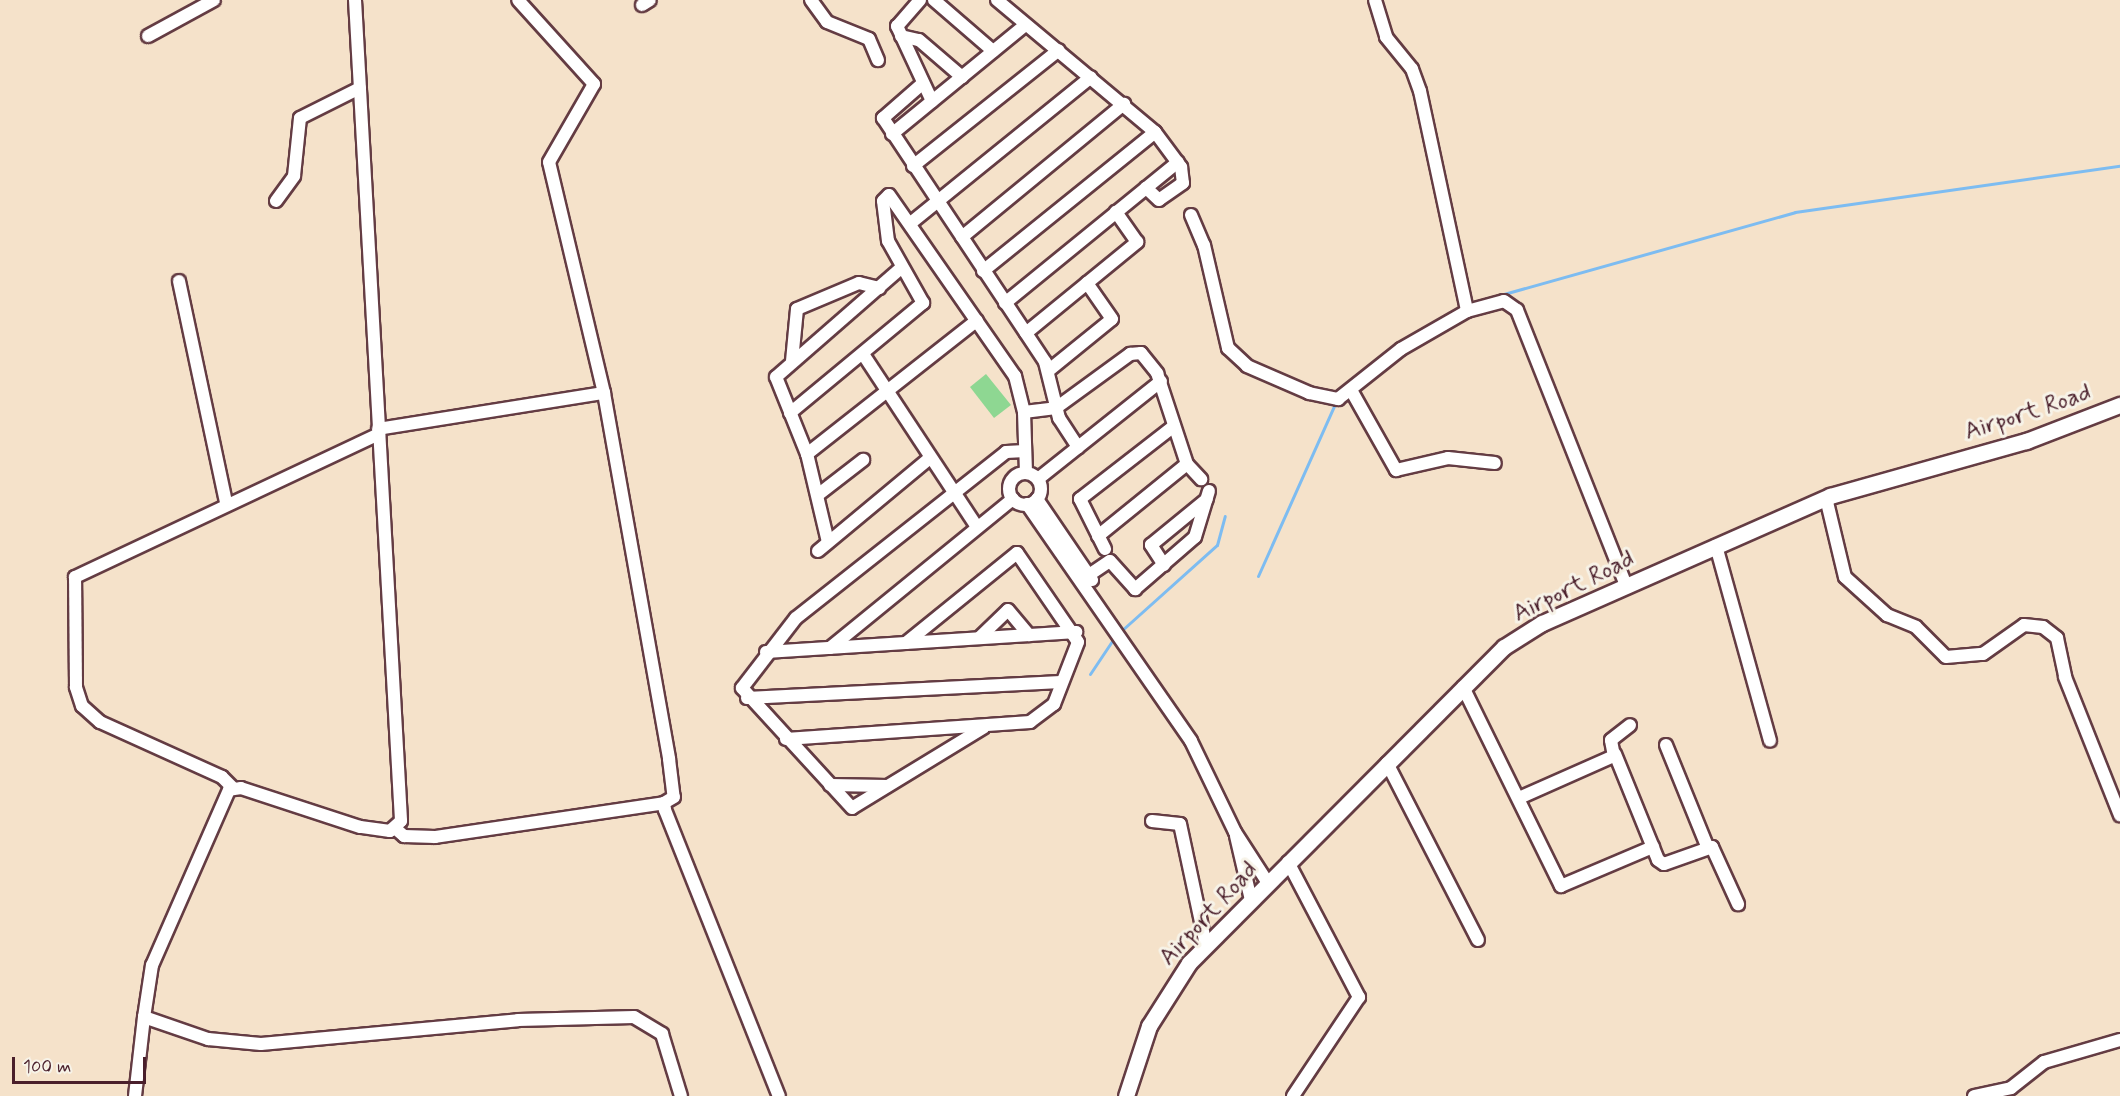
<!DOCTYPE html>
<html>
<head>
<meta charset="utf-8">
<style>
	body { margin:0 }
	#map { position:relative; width:2120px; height:1096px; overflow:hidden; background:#f5e2ca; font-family:Mynerve,sans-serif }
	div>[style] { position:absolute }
	.green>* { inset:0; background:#8ed792 }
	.stream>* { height:3px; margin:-1.5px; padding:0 1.5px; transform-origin:1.5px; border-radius:1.5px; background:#7dbcf1 }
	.roads { filter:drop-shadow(2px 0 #643c43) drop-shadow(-2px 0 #643c43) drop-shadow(0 2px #643c43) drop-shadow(0 -2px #643c43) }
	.minor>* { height:12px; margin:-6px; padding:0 6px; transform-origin:6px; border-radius:6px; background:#fff }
	.minor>.ring { margin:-6px; padding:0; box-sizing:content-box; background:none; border:12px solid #fff; border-radius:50% }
	.major>* { height:15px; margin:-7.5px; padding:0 7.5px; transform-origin:7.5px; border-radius:7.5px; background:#fff }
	span { translate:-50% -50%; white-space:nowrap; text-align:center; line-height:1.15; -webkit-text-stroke:6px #f7f3e8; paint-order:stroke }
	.street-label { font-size:24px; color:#4a1f2b }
	.scale { position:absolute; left:12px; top:1057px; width:134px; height:27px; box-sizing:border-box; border:3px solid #4a1f2b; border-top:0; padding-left:8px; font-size:18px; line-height:21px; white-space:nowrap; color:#4a1f2b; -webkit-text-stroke:4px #f7f3e8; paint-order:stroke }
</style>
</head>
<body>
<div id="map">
	<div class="green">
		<div style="clip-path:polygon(986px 374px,1011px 405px,994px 418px,970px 387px)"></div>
	</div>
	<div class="stream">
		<div style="left:1479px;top:301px;width:328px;rotate:-15.7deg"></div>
		<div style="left:1795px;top:212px;width:328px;rotate:-8.1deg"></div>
		<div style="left:1406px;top:340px;width:59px;rotate:-30.5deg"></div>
		<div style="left:1365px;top:370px;width:14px;rotate:-39deg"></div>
		<div style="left:1258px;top:576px;width:186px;rotate:-65.9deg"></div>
		<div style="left:1121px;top:631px;width:129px;rotate:-41.9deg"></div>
		<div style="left:1217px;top:545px;width:30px;rotate:-75deg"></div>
		<div style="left:1090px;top:674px;width:43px;rotate:-56.3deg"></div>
	</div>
	<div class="roads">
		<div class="minor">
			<div style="left:355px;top:0;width:822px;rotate:86.79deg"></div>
			<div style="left:401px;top:821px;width:15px;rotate:138deg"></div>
			<div style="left:390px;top:831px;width:30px;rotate:-172deg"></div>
			<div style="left:360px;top:827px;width:125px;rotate:-161.9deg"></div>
			<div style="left:241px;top:788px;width:12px;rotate:171deg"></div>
			<div style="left:229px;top:790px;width:191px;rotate:113.7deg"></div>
			<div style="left:152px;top:965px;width:53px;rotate:98.7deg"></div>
			<div style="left:144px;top:1017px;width:68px;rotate:19deg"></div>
			<div style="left:208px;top:1039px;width:53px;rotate:5.4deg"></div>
			<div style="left:261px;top:1044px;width:258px;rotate:-5.3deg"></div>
			<div style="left:518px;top:1020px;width:116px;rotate:-1.5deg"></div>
			<div style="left:634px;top:1017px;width:33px;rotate:31deg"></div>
			<div style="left:662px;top:1034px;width:65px;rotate:73deg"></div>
			<div style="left:811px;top:0;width:27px;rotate:54deg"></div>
			<div style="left:827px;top:22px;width:45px;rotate:22deg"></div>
			<div style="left:869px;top:39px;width:23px;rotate:67deg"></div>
			<div style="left:920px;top:0;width:35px;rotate:131deg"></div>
			<div style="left:897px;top:26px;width:83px;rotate:65deg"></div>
			<div style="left:934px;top:0;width:78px;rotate:40.8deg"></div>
			<div style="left:997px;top:0;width:206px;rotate:39.9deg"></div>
			<div style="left:1155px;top:132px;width:44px;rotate:53.4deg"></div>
			<div style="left:1181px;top:167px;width:16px;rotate:83deg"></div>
			<div style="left:1183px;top:183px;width:29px;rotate:145deg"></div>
			<div style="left:1159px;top:200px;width:18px;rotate:-137deg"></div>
			<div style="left:1375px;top:0;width:39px;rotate:73deg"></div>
			<div style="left:1386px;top:37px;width:41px;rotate:50.9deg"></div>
			<div style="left:1412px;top:69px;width:23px;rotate:70deg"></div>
			<div style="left:1420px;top:91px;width:225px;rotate:77.9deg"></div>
			<div style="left:1467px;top:311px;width:38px;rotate:-15deg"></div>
			<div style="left:1504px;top:301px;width:16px;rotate:35deg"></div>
			<div style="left:1517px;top:310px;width:297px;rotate:68.4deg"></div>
			<div style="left:642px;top:5px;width:9px;rotate:-32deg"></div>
			<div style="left:148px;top:36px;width:75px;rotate:-28.6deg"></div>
			<div style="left:901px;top:36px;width:18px;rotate:13deg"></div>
			<div style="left:919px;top:40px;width:57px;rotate:40.7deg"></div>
			<div style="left:922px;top:84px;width:52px;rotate:138.9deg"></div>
			<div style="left:883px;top:118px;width:293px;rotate:56.4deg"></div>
			<div style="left:1045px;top:362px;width:58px;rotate:76deg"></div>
			<div style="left:1059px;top:418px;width:35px;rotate:57deg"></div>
			<div style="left:892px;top:134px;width:172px;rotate:-39.3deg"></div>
			<div style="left:913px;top:166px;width:186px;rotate:-38.5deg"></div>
			<div style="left:276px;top:201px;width:31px;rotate:-54deg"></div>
			<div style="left:294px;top:176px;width:58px;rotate:-84.1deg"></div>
			<div style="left:300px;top:118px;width:67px;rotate:-26.6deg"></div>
			<div style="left:1191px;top:215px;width:33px;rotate:67deg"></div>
			<div style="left:1204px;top:245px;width:106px;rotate:76.9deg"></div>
			<div style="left:1228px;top:348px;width:26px;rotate:43deg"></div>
			<div style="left:1247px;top:366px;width:68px;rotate:23.5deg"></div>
			<div style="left:1309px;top:393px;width:30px;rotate:12deg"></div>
			<div style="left:1338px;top:399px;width:80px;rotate:-38.4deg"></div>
			<div style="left:1401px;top:349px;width:76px;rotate:-29.9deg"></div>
			<div style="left:912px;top:222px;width:230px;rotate:-39deg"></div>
			<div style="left:962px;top:237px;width:210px;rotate:-39.4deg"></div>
			<div style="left:983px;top:271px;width:221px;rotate:-38.9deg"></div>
			<div style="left:179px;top:281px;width:226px;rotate:78deg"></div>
			<div style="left:1005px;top:303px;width:223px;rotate:-39.2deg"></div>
			<div style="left:1026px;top:333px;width:144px;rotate:-39.3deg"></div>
			<div style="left:1137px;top:242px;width:37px;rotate:-125deg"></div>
			<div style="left:863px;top:354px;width:207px;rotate:56.6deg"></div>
			<div style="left:792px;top:361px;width:52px;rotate:-84.5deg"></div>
			<div style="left:797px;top:309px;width:67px;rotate:-22.8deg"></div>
			<div style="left:859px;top:283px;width:21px;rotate:14deg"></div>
			<div style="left:1048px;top:371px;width:82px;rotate:-39.1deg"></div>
			<div style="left:1112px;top:319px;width:44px;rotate:-124.8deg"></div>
			<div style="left:1351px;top:390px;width:92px;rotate:60.6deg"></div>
			<div style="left:1396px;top:470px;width:53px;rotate:-13deg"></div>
			<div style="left:1448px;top:458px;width:47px;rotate:6.1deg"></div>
			<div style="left:604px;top:393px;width:372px;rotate:79.9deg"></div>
			<div style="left:669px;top:759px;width:38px;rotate:83deg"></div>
			<div style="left:674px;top:797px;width:12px;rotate:149deg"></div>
			<div style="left:664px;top:803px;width:7px;rotate:82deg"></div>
			<div style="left:665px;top:810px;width:308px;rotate:68.3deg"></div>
			<div style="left:1024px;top:412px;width:32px;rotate:-7deg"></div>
			<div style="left:1056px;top:408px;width:92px;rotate:-36.1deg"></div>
			<div style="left:1130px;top:354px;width:11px;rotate:-5deg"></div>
			<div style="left:1141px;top:353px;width:26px;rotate:51deg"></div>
			<div style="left:1157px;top:373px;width:96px;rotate:71.8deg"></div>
			<div style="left:1187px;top:464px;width:21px;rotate:47deg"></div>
			<div style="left:790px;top:413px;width:173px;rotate:-39.6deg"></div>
			<div style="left:923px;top:303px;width:71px;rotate:-119.4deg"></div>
			<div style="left:888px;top:241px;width:40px;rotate:-97.1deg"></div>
			<div style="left:883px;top:201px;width:8px;rotate:-45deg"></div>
			<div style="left:889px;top:195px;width:221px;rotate:55.2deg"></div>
			<div style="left:1015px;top:376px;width:37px;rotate:76deg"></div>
			<div style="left:1024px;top:412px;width:61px;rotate:88.1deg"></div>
			<div style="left:378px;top:429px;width:229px;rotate:-9.1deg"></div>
			<div style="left:604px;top:393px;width:237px;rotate:-103.4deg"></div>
			<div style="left:549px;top:162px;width:90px;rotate:-60deg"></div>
			<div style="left:594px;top:84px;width:113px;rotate:-132.1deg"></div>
			<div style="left:807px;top:454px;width:216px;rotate:-38.2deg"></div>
			<div class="ring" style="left:1009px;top:473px;width:20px;height:20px"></div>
			<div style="left:1038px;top:479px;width:157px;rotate:-38.5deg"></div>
			<div style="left:819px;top:494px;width:56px;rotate:-37.7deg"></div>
			<div style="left:1826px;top:498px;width:81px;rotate:76.5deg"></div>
			<div style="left:1845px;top:577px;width:57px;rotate:42.1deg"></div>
			<div style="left:1887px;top:615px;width:31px;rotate:22deg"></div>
			<div style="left:1916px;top:627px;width:42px;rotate:45deg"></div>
			<div style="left:1946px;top:657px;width:37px;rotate:-5deg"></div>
			<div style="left:1983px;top:654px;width:50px;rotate:-35.3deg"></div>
			<div style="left:2024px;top:625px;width:19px;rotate:6deg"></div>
			<div style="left:2043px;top:627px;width:18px;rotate:38deg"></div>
			<div style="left:2057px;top:638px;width:40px;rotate:78deg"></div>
			<div style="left:2065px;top:677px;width:149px;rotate:68.3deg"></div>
			<div style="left:1037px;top:499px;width:98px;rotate:55.8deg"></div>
			<div style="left:1027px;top:504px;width:288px;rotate:55.3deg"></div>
			<div style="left:1191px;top:741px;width:101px;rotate:64.2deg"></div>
			<div style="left:1235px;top:832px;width:61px;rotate:57.1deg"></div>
			<div style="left:1098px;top:536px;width:114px;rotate:-39deg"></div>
			<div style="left:828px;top:542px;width:90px;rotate:-103.4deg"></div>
			<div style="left:807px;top:454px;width:83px;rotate:-111.9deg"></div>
			<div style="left:776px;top:377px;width:166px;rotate:-41.1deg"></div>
			<div style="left:1716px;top:546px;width:202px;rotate:74.5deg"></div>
			<div style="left:1105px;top:549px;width:56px;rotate:-116.6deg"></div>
			<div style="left:1080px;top:499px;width:119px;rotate:-37.8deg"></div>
			<div style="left:818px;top:551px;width:146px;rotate:-39.7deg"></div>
			<div style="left:1164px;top:565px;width:24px;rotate:-123deg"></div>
			<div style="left:1151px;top:545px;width:72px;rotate:-39.4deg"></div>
			<div style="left:1089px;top:575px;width:25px;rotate:-34deg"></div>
			<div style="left:1110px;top:561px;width:38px;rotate:48deg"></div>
			<div style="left:1135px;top:589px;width:79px;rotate:-40.9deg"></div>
			<div style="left:1195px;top:537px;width:48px;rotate:-73.1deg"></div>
			<div style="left:979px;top:638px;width:40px;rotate:-44deg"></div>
			<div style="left:1008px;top:610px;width:33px;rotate:50deg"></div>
			<div style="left:830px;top:648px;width:236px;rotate:-39.2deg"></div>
			<div style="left:766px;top:652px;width:311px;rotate:-3.7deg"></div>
			<div style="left:1463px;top:687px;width:222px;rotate:63.8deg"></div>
			<div style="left:1561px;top:886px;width:100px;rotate:-23deg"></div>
			<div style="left:747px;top:698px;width:314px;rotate:-2.9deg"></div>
			<div style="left:983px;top:728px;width:153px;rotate:148.6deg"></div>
			<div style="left:852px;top:808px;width:163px;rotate:-132.5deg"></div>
			<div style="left:742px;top:688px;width:88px;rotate:-52.4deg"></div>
			<div style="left:796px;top:618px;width:268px;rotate:-38.3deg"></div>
			<div style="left:1006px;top:452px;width:19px;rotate:-3deg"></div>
			<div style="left:786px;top:739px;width:245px;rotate:-4deg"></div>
			<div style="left:1030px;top:722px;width:30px;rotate:-37deg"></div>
			<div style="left:1054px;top:704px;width:66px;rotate:-68.8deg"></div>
			<div style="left:1078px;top:642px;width:108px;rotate:-124.4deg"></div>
			<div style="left:1017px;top:553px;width:143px;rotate:141deg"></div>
			<div style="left:1666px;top:745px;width:109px;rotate:67.9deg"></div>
			<div style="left:1615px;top:754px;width:114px;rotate:67.9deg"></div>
			<div style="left:1658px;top:860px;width:7px;rotate:34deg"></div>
			<div style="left:1664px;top:864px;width:51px;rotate:-19.5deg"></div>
			<div style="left:1712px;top:847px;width:63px;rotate:65.5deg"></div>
			<div style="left:1387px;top:763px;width:199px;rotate:62.8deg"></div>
			<div style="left:830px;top:785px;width:57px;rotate:1deg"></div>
			<div style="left:233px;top:788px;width:16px;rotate:-135deg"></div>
			<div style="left:222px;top:777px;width:134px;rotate:-155.7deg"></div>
			<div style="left:100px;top:722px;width:24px;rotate:-138deg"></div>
			<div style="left:82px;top:706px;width:20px;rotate:-108deg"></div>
			<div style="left:76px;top:687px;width:110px;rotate:-90.5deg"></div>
			<div style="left:75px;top:577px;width:336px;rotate:-25.2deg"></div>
			<div style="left:1519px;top:798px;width:104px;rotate:-23.9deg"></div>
			<div style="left:1614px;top:756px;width:16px;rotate:-101deg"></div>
			<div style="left:1611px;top:740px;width:24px;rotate:-38deg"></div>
			<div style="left:1152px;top:821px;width:28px;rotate:6deg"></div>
			<div style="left:1180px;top:824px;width:124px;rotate:77.9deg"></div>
			<div style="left:396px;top:829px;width:11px;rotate:41deg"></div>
			<div style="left:404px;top:836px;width:31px;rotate:2deg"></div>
			<div style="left:435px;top:837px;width:232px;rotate:-8.4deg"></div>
			<div style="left:1236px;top:836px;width:66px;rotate:76.8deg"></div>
			<div style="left:1288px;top:862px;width:153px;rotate:62.3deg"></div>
			<div style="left:1359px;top:997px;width:119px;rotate:123.7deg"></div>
			<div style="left:135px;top:1096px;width:80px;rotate:-83.5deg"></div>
			<div style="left:1974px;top:1096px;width:38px;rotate:-12deg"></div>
			<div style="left:2011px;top:1088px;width:42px;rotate:-38.2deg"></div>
			<div style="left:2044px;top:1062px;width:79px;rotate:-16.1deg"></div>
		</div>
		<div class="major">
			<div style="left:1126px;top:1096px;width:74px;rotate:-71.8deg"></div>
			<div style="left:1149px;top:1026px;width:75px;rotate:-57.6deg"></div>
			<div style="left:1189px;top:963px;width:446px;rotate:-45.1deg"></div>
			<div style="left:1504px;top:647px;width:45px;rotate:-32.3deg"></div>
			<div style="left:1542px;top:623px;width:315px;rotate:-23.8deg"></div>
			<div style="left:1830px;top:496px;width:204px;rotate:-15.7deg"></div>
			<div style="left:2026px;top:441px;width:101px;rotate:-21deg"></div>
		</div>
	</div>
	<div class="street-label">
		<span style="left:2028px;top:413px;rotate:-18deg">Airport Road</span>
		<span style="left:1574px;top:587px;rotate:-26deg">Airport Road</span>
		<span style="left:1209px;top:914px;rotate:-47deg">Airport Road</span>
	</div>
	<div class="scale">100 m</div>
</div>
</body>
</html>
